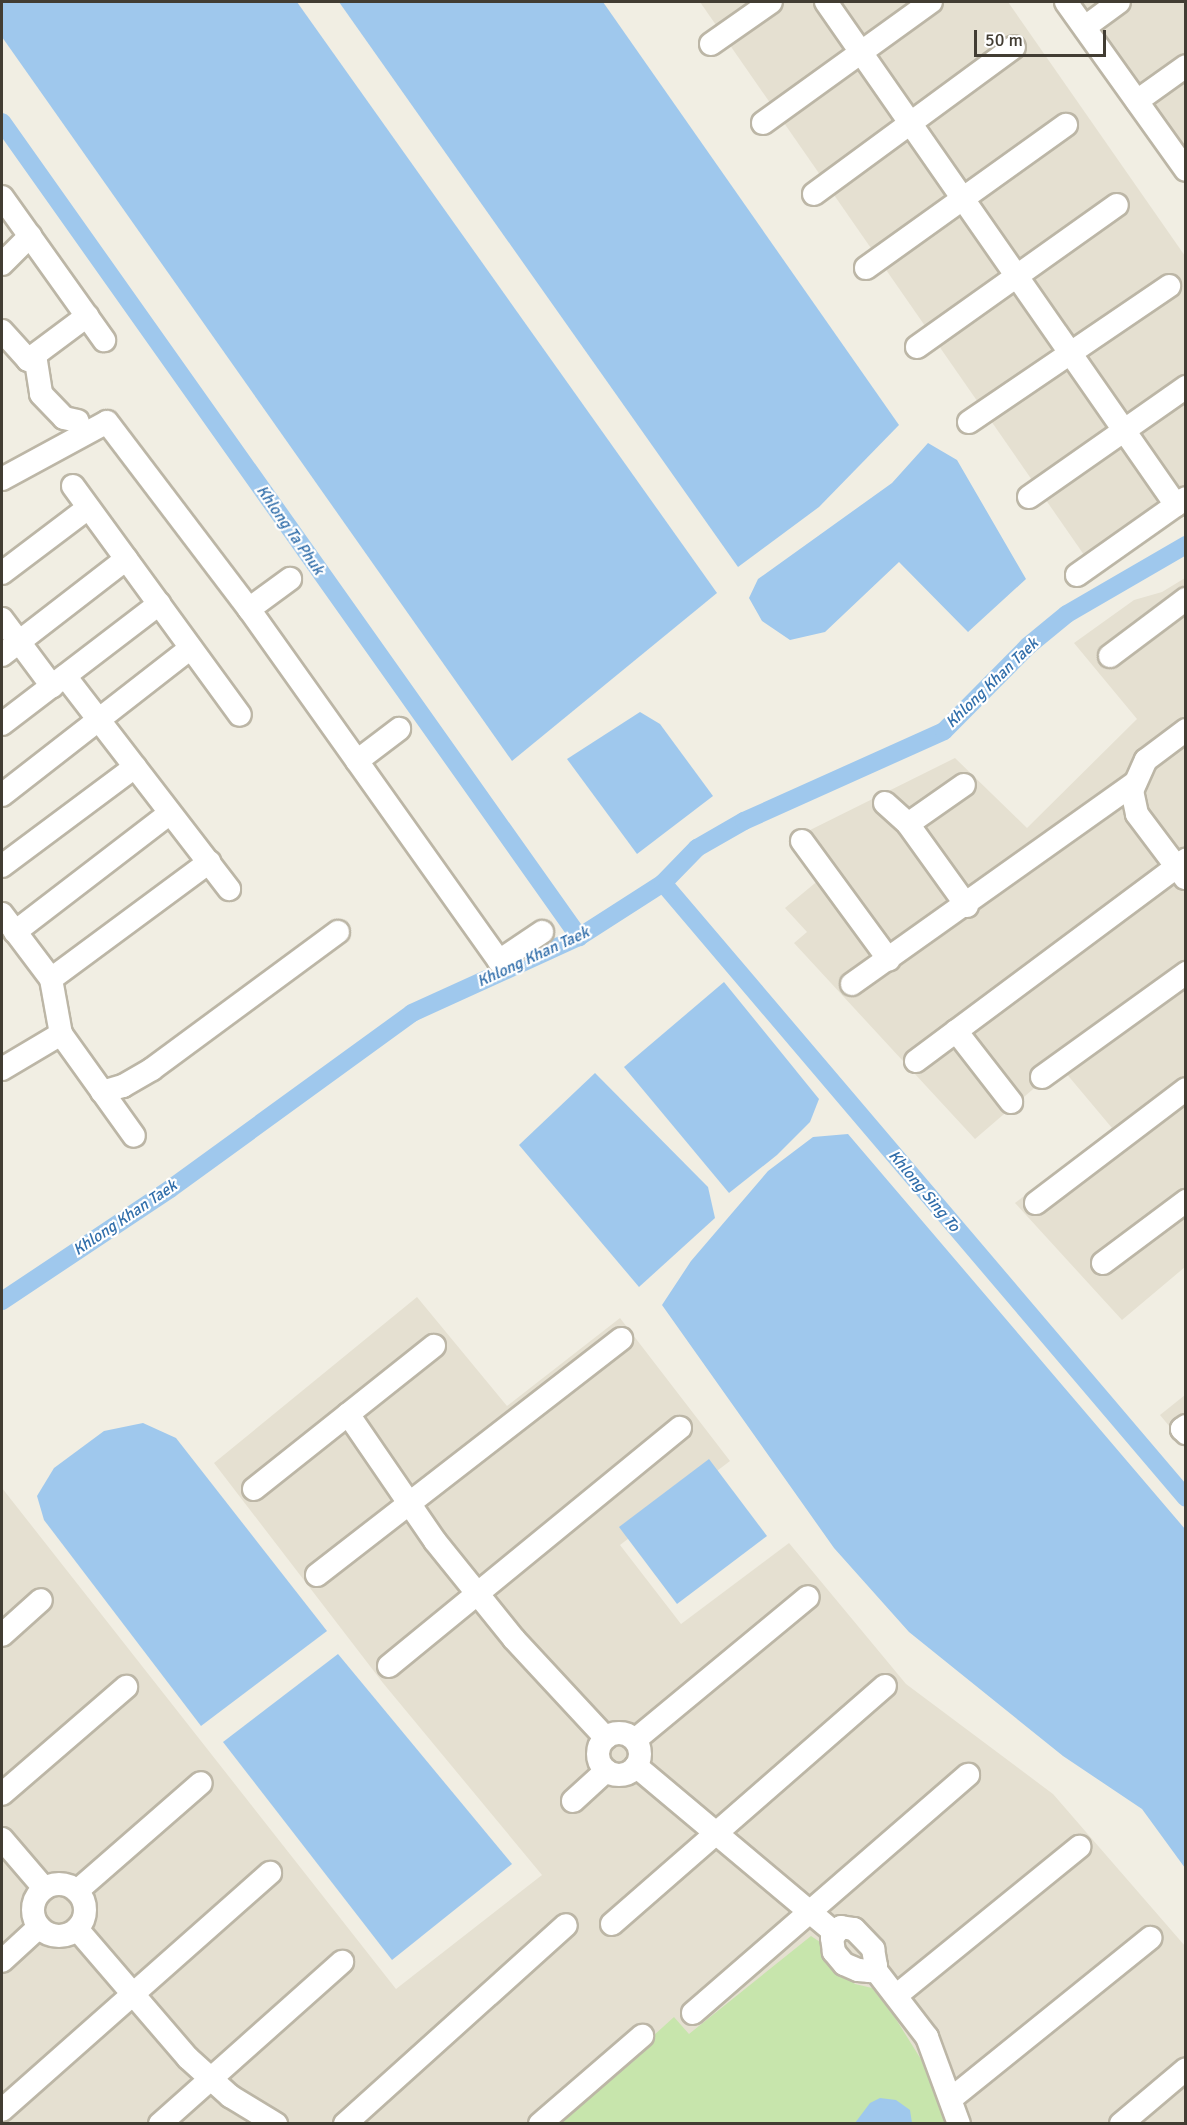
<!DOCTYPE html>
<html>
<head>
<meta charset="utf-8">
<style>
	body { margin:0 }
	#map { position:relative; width:1187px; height:2125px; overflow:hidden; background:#f1eee3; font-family:Signika,sans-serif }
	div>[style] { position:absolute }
	.residential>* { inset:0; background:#e5e0d1 }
	.green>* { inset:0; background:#c7e5ac }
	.water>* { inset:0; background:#9fc8ed }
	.canal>* { height:18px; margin:-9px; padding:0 9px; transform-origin:9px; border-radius:9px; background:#9fc8ed }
	.roads { filter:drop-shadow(2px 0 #bcb6a6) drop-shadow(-2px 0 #bcb6a6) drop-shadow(0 2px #bcb6a6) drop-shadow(0 -2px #bcb6a6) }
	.minor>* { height:22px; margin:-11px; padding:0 11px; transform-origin:11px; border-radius:11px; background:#fff }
	.minor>.ring { margin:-11px; padding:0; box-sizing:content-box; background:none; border:22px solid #fff; border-radius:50% }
	span { translate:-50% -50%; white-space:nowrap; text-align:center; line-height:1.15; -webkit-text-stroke:4.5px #fff; paint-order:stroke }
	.water-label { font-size:16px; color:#316eaa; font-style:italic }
	.frame { position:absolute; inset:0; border:3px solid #423d33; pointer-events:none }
	.scale { position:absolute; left:974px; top:30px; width:132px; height:27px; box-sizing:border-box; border:3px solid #423d33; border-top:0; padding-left:8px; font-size:18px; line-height:21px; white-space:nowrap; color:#423d33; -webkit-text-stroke:4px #fff; paint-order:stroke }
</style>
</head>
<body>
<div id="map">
	<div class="residential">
		<div style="clip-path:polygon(700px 2px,1008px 2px,1185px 256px,1185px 513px,1098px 575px)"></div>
		<div style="clip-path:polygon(1071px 2px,1185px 2px,1185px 159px)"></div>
		<div style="clip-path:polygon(1185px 578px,1185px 1267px,1122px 1320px,1015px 1203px,1112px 1128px,1060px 1066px,975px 1139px,794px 943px,807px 932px,785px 908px,820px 879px,788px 841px,955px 758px,1027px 828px,1137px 719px,1074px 643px,1134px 600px,1162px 592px)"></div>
		<div style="clip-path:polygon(417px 1297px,507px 1406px,620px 1318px,730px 1461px,620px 1545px,681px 1624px,789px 1543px,906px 1684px,1053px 1794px,1185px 1946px,1185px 2123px,2px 2123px,2px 1488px,396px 1989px,542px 1875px,383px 1683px,214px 1463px)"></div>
		<div style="clip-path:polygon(1185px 1395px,1185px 1445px,1160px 1415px)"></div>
	</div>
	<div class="green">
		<div style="clip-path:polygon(811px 1936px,820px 1942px,829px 1960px,855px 1984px,872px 1988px,894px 2016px,932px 2077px,946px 2123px,556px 2124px,674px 2017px,689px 2034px)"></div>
	</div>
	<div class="water">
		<div style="clip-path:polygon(2px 2px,297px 2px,717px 593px,512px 761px,2px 37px)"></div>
		<div style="clip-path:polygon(339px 2px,603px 2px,899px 425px,819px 507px,738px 567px)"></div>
		<div style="clip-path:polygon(928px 443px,957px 460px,1026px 579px,968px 632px,899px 562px,825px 632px,790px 640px,762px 621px,749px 598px,758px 579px,892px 483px)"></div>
		<div style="clip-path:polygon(640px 712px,660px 724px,713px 796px,637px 854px,567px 759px)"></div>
		<div style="clip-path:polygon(724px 982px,819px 1099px,810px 1122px,777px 1155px,729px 1193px,624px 1067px)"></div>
		<div style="clip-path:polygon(595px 1073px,708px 1187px,715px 1218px,639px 1287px,519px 1145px)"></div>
		<div style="clip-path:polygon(848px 1134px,1185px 1529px,1185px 1868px,1142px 1809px,1063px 1756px,909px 1632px,834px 1548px,662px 1305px,691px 1261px,768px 1171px,813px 1137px)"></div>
		<div style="clip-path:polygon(143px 1423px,176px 1438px,327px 1631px,201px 1726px,44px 1520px,37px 1496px,54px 1468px,104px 1431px)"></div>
		<div style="clip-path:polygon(709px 1459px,767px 1536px,677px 1604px,619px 1527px)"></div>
		<div style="clip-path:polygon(338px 1654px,512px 1864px,392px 1960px,223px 1742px)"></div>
		<div style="clip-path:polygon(880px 2098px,896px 2100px,910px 2110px,912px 2123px,855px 2123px,870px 2103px)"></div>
	</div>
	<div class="canal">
		<div style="left:2px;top:122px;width:999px;rotate:54.7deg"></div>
		<div style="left:663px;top:883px;width:807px;rotate:49.62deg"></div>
		<div style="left:2px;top:1301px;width:202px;rotate:-33.7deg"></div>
		<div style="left:170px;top:1189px;width:299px;rotate:-36deg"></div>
		<div style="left:412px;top:1013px;width:183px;rotate:-24.5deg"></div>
		<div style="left:579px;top:937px;width:100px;rotate:-32.7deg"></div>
		<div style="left:663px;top:883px;width:49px;rotate:-45.8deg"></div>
		<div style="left:697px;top:848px;width:54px;rotate:-29.9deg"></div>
		<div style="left:744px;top:821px;width:219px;rotate:-24.2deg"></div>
		<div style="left:944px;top:731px;width:120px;rotate:-45.3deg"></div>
		<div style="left:1028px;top:646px;width:50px;rotate:-39.4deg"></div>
		<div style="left:1067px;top:614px;width:138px;rotate:-30.1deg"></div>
	</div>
	<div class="roads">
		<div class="minor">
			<div style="left:826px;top:2px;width:613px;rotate:55.17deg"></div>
			<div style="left:1066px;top:2px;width:206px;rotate:54.5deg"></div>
			<div style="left:1085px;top:27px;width:42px;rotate:-36.3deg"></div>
			<div style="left:711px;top:44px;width:73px;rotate:-35deg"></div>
			<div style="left:1137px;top:101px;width:60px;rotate:-35.5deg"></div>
			<div style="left:763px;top:123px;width:207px;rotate:-35.8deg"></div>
			<div style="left:814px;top:194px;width:248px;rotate:-36.3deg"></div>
			<div style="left:2px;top:197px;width:176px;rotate:54.5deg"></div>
			<div style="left:2px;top:264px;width:40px;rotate:-45deg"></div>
			<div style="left:866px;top:268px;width:246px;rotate:-35.6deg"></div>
			<div style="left:2px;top:331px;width:39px;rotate:48deg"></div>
			<div style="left:28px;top:360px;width:74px;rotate:-36.7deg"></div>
			<div style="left:917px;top:347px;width:245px;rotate:-35.4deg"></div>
			<div style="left:35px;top:355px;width:39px;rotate:81deg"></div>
			<div style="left:41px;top:394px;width:33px;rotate:46deg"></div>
			<div style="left:64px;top:418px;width:14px;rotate:12deg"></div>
			<div style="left:969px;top:422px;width:242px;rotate:-34.2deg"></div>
			<div style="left:2px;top:479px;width:119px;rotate:-28.5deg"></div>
			<div style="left:107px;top:422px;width:235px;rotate:52.8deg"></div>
			<div style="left:249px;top:609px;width:432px;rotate:54.6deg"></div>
			<div style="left:499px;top:961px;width:52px;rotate:-34deg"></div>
			<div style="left:73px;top:486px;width:283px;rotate:53.9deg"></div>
			<div style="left:1029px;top:497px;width:192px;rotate:-35deg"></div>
			<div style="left:2px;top:573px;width:108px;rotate:-37.1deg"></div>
			<div style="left:1077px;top:575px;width:133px;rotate:-35.2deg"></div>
			<div style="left:249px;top:609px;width:51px;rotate:-36.2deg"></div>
			<div style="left:2px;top:619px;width:84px;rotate:53.3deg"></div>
			<div style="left:2px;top:655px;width:157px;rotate:-37.7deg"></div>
			<div style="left:1110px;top:656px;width:95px;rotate:-36.9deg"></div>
			<div style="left:65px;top:676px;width:269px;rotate:52.4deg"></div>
			<div style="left:2px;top:724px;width:198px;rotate:-37.4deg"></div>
			<div style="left:357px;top:761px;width:53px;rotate:-37.3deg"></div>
			<div style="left:2px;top:795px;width:239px;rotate:-37.9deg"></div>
			<div style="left:885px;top:803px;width:31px;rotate:42deg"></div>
			<div style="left:908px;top:824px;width:101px;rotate:54.3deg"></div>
			<div style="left:908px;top:824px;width:68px;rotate:-34.9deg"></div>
			<div style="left:802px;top:841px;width:147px;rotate:53.8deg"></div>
			<div style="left:2px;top:866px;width:166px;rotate:-36.7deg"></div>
			<div style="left:1185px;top:878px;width:80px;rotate:-126.9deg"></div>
			<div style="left:1137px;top:814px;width:24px;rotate:-102deg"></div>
			<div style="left:1132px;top:791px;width:34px;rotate:-66deg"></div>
			<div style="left:1146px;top:760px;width:50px;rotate:-36.9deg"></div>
			<div style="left:2px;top:914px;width:81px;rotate:53deg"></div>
			<div style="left:51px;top:979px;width:56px;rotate:79.7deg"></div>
			<div style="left:61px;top:1034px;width:125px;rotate:54.4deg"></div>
			<div style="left:15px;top:932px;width:195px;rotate:-37.5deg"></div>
			<div style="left:51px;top:979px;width:197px;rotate:-36.5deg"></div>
			<div style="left:852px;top:984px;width:345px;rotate:-35.4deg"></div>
			<div style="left:956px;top:1031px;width:90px;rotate:52.2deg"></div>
			<div style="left:916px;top:1061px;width:337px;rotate:-36.7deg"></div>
			<div style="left:2px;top:1069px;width:69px;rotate:-30.7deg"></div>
			<div style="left:1042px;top:1077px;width:178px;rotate:-35.8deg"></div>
			<div style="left:102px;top:1092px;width:22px;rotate:-16deg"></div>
			<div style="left:123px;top:1086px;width:34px;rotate:-30deg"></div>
			<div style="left:152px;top:1069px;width:231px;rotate:-36.4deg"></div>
			<div style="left:1036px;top:1203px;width:188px;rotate:-37.2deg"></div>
			<div style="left:1103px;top:1263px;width:104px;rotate:-36.8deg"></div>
			<div style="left:348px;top:1414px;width:154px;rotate:55.6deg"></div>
			<div style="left:435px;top:1541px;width:126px;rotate:51.1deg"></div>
			<div style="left:514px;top:1639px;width:135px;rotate:47.1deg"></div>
			<div style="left:1186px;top:1426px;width:5px;rotate:143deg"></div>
			<div style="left:1182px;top:1429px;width:6px;rotate:45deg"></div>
			<div style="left:254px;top:1489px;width:230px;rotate:-38.5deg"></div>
			<div style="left:317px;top:1575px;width:385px;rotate:-37.8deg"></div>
			<div style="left:2px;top:1635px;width:52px;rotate:-41.9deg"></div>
			<div style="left:389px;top:1666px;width:376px;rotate:-39.3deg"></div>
			<div class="ring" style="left:598px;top:1733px;width:20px;height:20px"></div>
			<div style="left:635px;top:1740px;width:224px;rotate:-39.6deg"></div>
			<div style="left:636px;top:1766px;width:258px;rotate:40deg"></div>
			<div style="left:2px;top:1794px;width:164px;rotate:-40.8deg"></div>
			<div style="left:573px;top:1801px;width:45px;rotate:-42.3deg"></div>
			<div style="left:2px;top:1839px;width:65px;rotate:49.4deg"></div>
			<div class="ring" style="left:33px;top:1884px;width:30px;height:30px"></div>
			<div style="left:77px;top:1891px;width:164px;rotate:-41.1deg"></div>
			<div style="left:612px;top:1924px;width:362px;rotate:-41.1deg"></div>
			<div style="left:841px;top:1927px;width:13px;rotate:9deg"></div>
			<div style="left:854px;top:1929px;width:28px;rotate:46deg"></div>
			<div style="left:873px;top:1949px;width:17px;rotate:80deg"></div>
			<div style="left:876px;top:1966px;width:8px;rotate:140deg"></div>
			<div style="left:870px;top:1971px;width:12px;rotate:-175deg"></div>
			<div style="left:858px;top:1970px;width:15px;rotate:-157deg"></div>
			<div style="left:844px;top:1964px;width:16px;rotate:-130deg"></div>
			<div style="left:834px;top:1952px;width:14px;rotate:-98deg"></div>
			<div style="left:832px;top:1938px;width:14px;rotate:-51deg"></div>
			<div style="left:77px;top:1929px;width:170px;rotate:49.3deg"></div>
			<div style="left:188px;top:2058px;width:57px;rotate:42.1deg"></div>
			<div style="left:230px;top:2096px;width:54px;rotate:31.3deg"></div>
			<div style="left:2px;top:1961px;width:50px;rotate:-42.6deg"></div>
			<div style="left:874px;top:1968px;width:87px;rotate:52.5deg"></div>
			<div style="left:927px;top:2037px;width:93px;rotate:69.8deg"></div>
			<div style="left:897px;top:1995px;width:235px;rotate:-39.1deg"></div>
			<div style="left:693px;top:2013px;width:364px;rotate:-40.9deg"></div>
			<div style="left:952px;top:2098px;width:255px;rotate:-38.9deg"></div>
			<div style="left:2px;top:2110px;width:358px;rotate:-41.5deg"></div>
			<div style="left:160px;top:2124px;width:244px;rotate:-41.7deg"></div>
			<div style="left:345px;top:2124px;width:297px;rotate:-42deg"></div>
			<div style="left:540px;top:2124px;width:135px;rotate:-40.8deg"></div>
			<div style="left:1121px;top:2124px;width:85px;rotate:-40.2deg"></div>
		</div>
	</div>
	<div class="water-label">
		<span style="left:290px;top:530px;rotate:55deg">Khlong Ta Phuk</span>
		<span style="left:992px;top:683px;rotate:-44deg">Khlong Khan Taek</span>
		<span style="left:533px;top:957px;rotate:-25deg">Khlong Khan Taek</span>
		<span style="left:924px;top:1191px;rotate:50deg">Khlong Sing To</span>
		<span style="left:125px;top:1218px;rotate:-34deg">Khlong Khan Taek</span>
	</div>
	<div class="frame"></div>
	<div class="scale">50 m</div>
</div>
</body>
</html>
